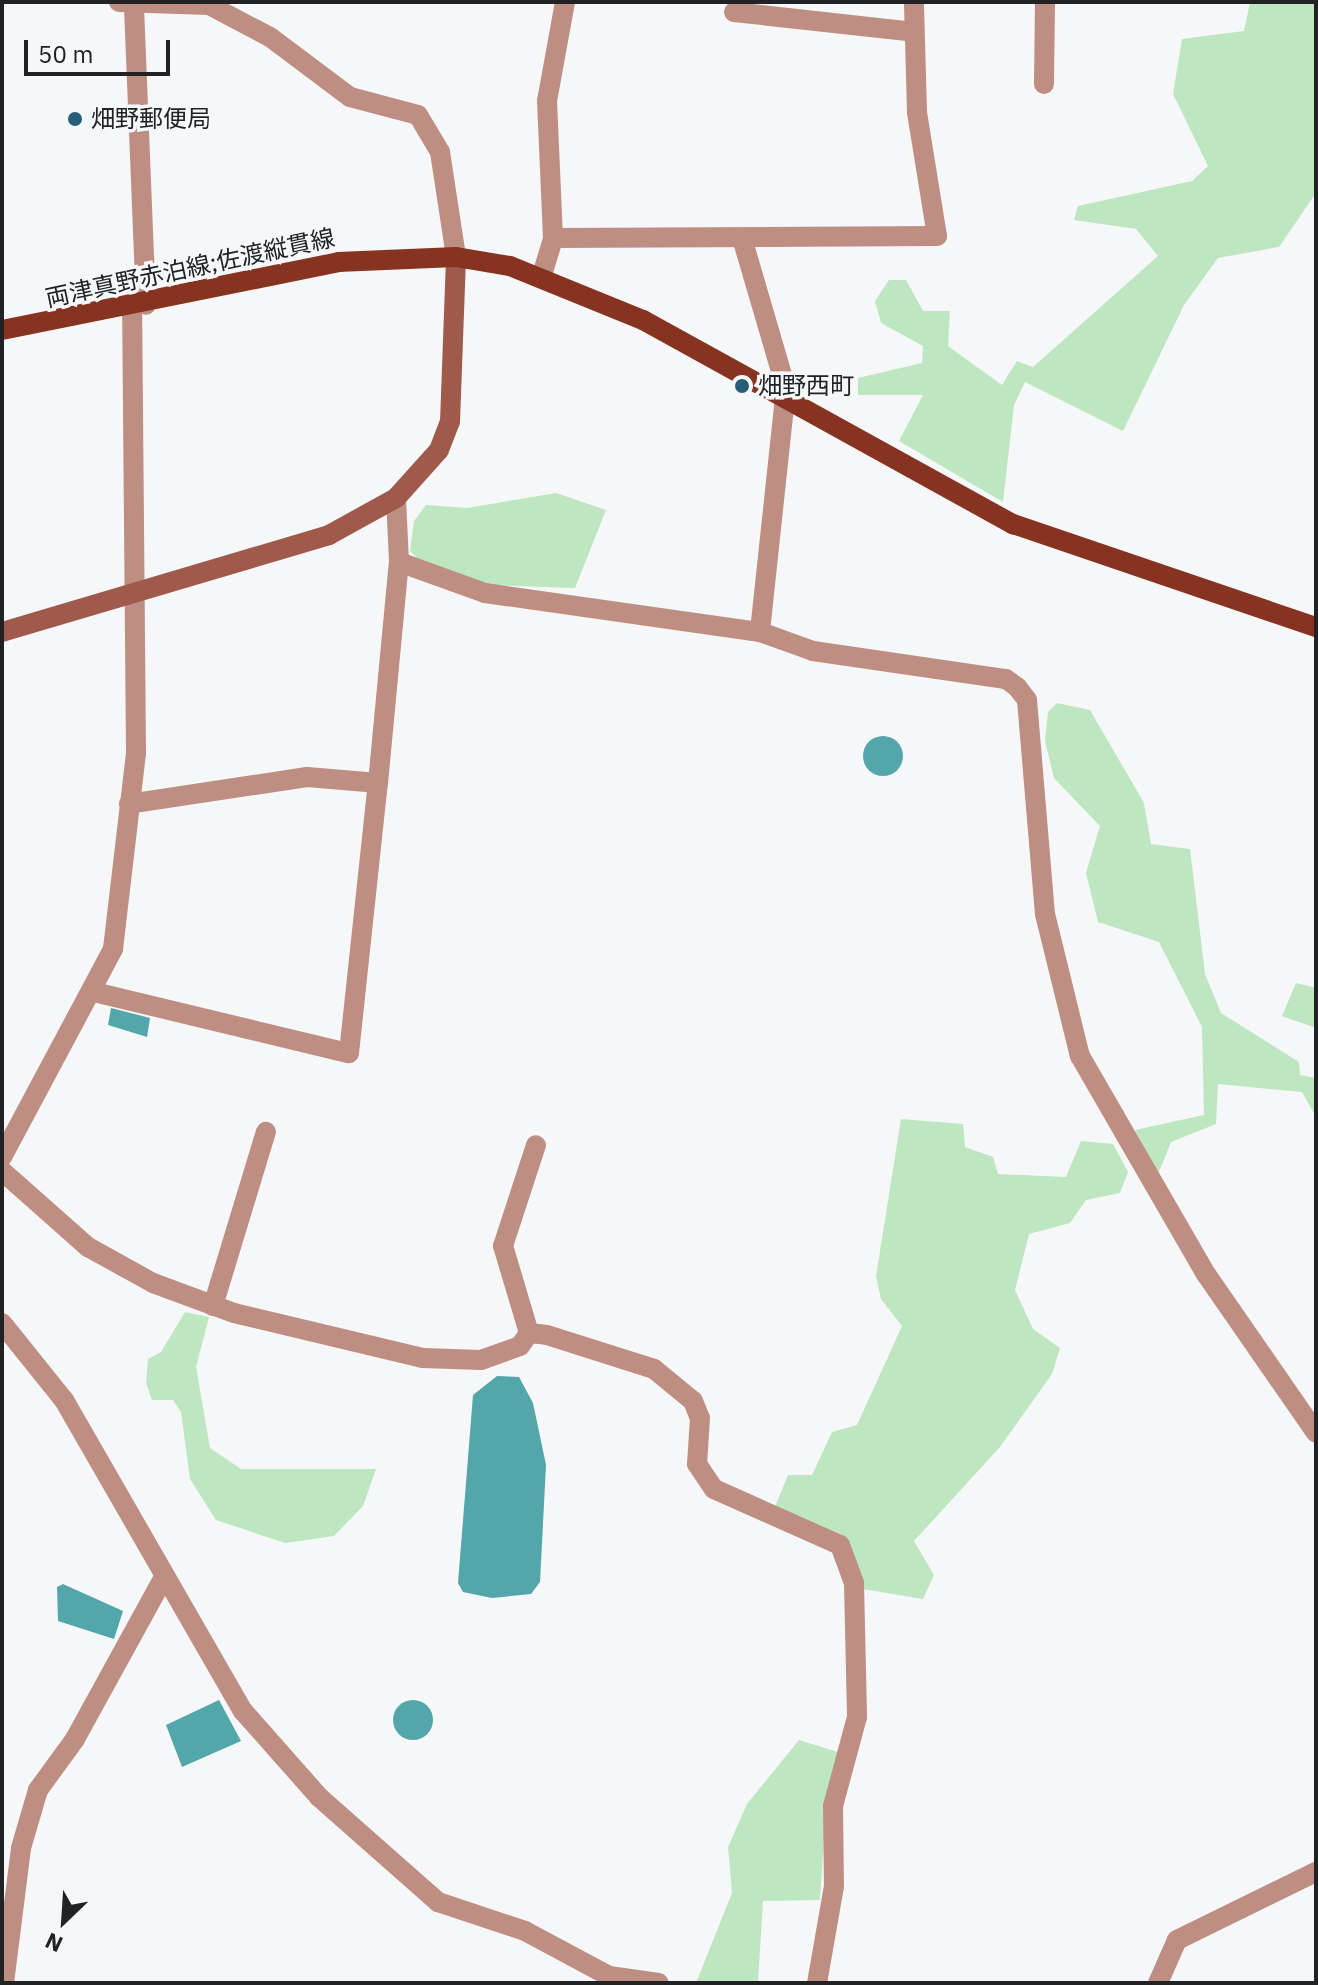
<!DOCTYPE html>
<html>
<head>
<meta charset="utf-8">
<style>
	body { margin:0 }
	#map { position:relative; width:1318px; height:1985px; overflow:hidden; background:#f5f7f9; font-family:"IBM Plex Sans","Noto Sans JP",sans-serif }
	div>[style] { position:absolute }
	.green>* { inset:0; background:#bee7c1 }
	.water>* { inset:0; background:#53a6aa }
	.round { border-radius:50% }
	.street>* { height:20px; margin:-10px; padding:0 10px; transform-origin:10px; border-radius:10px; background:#bf8e82 }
	.secondary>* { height:20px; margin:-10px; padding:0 10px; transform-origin:10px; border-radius:10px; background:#a05a4b }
	.primary>* { height:20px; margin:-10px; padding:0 10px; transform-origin:10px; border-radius:10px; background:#873322 }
	.dots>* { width:22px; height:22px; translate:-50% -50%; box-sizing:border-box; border:4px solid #f5f7f9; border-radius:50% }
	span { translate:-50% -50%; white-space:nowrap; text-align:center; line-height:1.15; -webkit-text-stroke:7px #f5f7f9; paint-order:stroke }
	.poi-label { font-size:24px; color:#212223 }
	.left { translate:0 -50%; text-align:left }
	.street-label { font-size:24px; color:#212223 }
	.frame { position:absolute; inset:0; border:4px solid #212223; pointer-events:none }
	.north { position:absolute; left:24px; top:1881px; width:80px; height:80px; -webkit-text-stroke:6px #f5f7f9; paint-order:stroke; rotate:205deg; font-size:22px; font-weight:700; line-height:32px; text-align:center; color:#212223 }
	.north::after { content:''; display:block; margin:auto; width:28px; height:36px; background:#212223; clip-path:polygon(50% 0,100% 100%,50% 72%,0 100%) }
	.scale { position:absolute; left:24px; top:40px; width:146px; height:36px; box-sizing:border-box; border:4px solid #212223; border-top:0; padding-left:10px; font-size:24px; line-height:28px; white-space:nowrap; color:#212223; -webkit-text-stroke:6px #f5f7f9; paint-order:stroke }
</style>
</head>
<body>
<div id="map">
	<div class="green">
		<div style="clip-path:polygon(1250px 2px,1316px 2px,1316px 193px,1279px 247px,1218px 258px,1184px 305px,1123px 431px,1025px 382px,1014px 405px,1003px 502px,899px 441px,923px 395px,858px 395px,858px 378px,922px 363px,923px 346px,881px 323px,875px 301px,889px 280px,906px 280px,923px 311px,950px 311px,948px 346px,1002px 385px,1017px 361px,1033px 367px,1158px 256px,1136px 229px,1074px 220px,1078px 206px,1192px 181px,1208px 166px,1173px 94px,1182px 39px,1244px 31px)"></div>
		<div style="clip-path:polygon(556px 493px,606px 510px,575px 588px,489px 585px,423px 564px,410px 551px,414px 521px,426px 505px,467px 508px)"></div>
		<div style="clip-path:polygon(1057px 703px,1090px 710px,1144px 803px,1151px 844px,1190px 849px,1205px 974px,1221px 1013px,1299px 1062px,1300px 1075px,1316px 1078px,1316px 1117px,1302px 1092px,1218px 1084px,1216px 1124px,1171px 1142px,1157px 1177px,1135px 1130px,1204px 1115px,1202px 1027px,1159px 942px,1098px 922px,1086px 873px,1100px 826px,1054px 778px,1045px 741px,1048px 712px)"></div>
		<div style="clip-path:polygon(1296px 983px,1316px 988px,1316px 1028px,1282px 1016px)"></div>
		<div style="clip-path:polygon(901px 1119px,963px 1124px,965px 1147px,993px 1157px,998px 1174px,1066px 1177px,1081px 1141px,1113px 1144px,1128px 1172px,1120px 1193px,1086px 1200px,1070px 1223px,1029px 1234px,1015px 1290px,1033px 1329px,1060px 1348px,1052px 1374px,1000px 1447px,914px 1541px,934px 1575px,923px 1599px,863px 1589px,849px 1544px,774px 1509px,788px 1475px,812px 1475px,832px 1432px,857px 1425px,902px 1326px,881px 1299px,876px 1276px)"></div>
		<div style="clip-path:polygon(185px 1312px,209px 1317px,196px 1367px,210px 1448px,241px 1469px,376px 1469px,363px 1506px,334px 1536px,285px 1543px,216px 1520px,190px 1479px,181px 1412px,173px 1400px,152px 1400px,146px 1383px,148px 1359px,161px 1352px)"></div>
		<div style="clip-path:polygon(799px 1740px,838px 1752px,827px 1793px,820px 1900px,763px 1901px,758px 1983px,696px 1983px,732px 1893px,728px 1847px,747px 1804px)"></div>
	</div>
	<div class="water">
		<div class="round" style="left:863px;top:736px;width:40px;height:40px"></div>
		<div style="clip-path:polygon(111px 1008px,150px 1018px,147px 1037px,108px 1025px)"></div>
		<div style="clip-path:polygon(497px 1376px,519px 1377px,533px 1403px,546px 1465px,540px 1582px,531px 1594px,492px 1598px,463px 1592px,458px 1583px,473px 1395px)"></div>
		<div style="clip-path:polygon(63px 1584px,123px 1611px,114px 1639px,58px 1621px,57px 1587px)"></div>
		<div style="clip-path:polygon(219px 1700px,241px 1741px,182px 1767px,166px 1725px)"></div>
		<div class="round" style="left:393px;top:1700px;width:40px;height:40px"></div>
	</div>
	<div class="street">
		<div style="left:119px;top:2px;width:90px;rotate:1.9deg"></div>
		<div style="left:209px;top:5px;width:69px;rotate:27.7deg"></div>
		<div style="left:270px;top:37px;width:100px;rotate:36.9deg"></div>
		<div style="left:350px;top:97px;width:70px;rotate:14.8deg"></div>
		<div style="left:418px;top:115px;width:43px;rotate:59.3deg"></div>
		<div style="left:440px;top:152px;width:106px;rotate:81.3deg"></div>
		<div style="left:134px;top:7px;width:298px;rotate:87.7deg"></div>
		<div style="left:734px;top:12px;width:181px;rotate:6.3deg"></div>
		<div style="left:1044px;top:84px;width:82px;rotate:-89.3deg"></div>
		<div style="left:553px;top:238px;width:384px;rotate:-0.3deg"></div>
		<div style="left:937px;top:236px;width:126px;rotate:-99.2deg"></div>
		<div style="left:917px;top:112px;width:110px;rotate:-91.6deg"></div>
		<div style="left:742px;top:238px;width:156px;rotate:73.7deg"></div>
		<div style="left:786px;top:388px;width:245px;rotate:96.1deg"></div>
		<div style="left:542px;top:275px;width:39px;rotate:-73deg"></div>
		<div style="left:553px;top:238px;width:137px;rotate:-92.5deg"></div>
		<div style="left:547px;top:101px;width:101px;rotate:-79.7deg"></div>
		<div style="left:396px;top:498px;width:64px;rotate:87.3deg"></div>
		<div style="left:399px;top:562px;width:91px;rotate:19.8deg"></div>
		<div style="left:485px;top:593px;width:278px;rotate:8.1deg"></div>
		<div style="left:760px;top:632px;width:56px;rotate:19.7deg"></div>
		<div style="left:813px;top:651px;width:195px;rotate:8.3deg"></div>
		<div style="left:1006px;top:679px;width:14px;rotate:36deg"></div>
		<div style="left:1017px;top:687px;width:16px;rotate:52deg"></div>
		<div style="left:1027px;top:700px;width:215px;rotate:85.2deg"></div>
		<div style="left:1045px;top:914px;width:146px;rotate:76.2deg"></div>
		<div style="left:1080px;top:1056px;width:252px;rotate:60deg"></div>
		<div style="left:1206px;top:1274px;width:193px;rotate:55.3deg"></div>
		<div style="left:378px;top:783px;width:222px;rotate:-84.6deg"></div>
		<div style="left:94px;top:992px;width:262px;rotate:13.5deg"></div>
		<div style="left:349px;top:1053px;width:272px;rotate:-83.9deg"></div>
		<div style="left:378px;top:783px;width:71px;rotate:-175.2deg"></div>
		<div style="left:307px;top:777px;width:180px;rotate:171.4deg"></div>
		<div style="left:2px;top:1157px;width:236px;rotate:-61.9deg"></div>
		<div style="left:113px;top:949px;width:197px;rotate:-83.3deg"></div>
		<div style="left:136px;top:753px;width:444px;rotate:-90.5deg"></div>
		<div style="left:2px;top:1171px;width:115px;rotate:41.5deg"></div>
		<div style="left:88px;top:1247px;width:74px;rotate:29deg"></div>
		<div style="left:153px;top:1283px;width:86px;rotate:20.3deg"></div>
		<div style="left:234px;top:1313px;width:194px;rotate:13.4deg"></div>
		<div style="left:423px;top:1358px;width:58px;rotate:2deg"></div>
		<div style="left:481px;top:1360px;width:41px;rotate:-19.7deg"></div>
		<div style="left:520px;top:1346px;width:16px;rotate:-55deg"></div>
		<div style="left:529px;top:1333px;width:18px;rotate:6deg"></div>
		<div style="left:547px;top:1335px;width:112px;rotate:17.6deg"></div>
		<div style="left:654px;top:1369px;width:50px;rotate:39.4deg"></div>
		<div style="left:693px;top:1401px;width:18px;rotate:68deg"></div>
		<div style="left:700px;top:1418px;width:46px;rotate:93.7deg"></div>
		<div style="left:697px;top:1464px;width:30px;rotate:56deg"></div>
		<div style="left:714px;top:1489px;width:138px;rotate:24deg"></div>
		<div style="left:840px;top:1545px;width:40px;rotate:69.8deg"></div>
		<div style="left:854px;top:1583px;width:134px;rotate:88.7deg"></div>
		<div style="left:857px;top:1717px;width:92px;rotate:105.1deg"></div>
		<div style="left:833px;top:1806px;width:80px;rotate:89.3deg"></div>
		<div style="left:834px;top:1886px;width:98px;rotate:99.9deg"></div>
		<div style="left:213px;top:1306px;width:182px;rotate:-73.1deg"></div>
		<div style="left:2px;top:1323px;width:99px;rotate:51.2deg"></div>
		<div style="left:64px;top:1400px;width:359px;rotate:60.1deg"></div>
		<div style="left:243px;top:1711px;width:115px;rotate:48.5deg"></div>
		<div style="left:319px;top:1797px;width:159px;rotate:41.4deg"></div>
		<div style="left:438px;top:1902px;width:92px;rotate:18.4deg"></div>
		<div style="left:525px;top:1931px;width:95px;rotate:28.2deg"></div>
		<div style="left:609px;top:1976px;width:50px;rotate:8deg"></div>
		<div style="left:529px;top:1333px;width:91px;rotate:-106.6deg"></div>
		<div style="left:503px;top:1246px;width:106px;rotate:-71.9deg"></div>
		<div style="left:4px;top:1983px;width:136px;rotate:-82.8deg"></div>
		<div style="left:21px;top:1848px;width:60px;rotate:-73.7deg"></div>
		<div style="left:38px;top:1790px;width:63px;rotate:-54deg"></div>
		<div style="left:75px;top:1739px;width:185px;rotate:-61.2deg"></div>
		<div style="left:1158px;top:1983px;width:47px;rotate:-66.2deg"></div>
		<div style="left:1177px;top:1940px;width:155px;rotate:-26.1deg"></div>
	</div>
	<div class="secondary">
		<div style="left:2px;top:632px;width:341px;rotate:-16.5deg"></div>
		<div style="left:329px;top:535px;width:77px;rotate:-28.9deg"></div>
		<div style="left:396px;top:498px;width:64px;rotate:-48.1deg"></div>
		<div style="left:439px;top:450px;width:30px;rotate:-69deg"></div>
		<div style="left:450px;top:422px;width:165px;rotate:-87.9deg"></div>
	</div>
	<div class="primary">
		<div style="left:2px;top:330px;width:343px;rotate:-11.4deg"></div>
		<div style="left:338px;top:262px;width:118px;rotate:-2.4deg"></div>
		<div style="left:456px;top:257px;width:55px;rotate:9.5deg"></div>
		<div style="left:510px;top:266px;width:144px;rotate:22.1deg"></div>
		<div style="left:643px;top:320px;width:423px;rotate:28.9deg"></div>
		<div style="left:1013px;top:524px;width:320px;rotate:18.8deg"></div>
	</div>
	<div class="dots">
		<div style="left:75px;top:119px;background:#255f78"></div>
		<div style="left:742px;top:386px;background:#255f78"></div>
	</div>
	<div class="poi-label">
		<span class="left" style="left:91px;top:119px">畑野郵便局</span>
		<span class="left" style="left:758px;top:386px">畑野西町</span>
	</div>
	<div class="street-label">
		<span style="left:190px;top:268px;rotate:-12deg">両津真野赤泊線;佐渡縦貫線</span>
	</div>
	<div class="frame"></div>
	<div class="north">N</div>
	<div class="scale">50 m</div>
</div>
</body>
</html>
